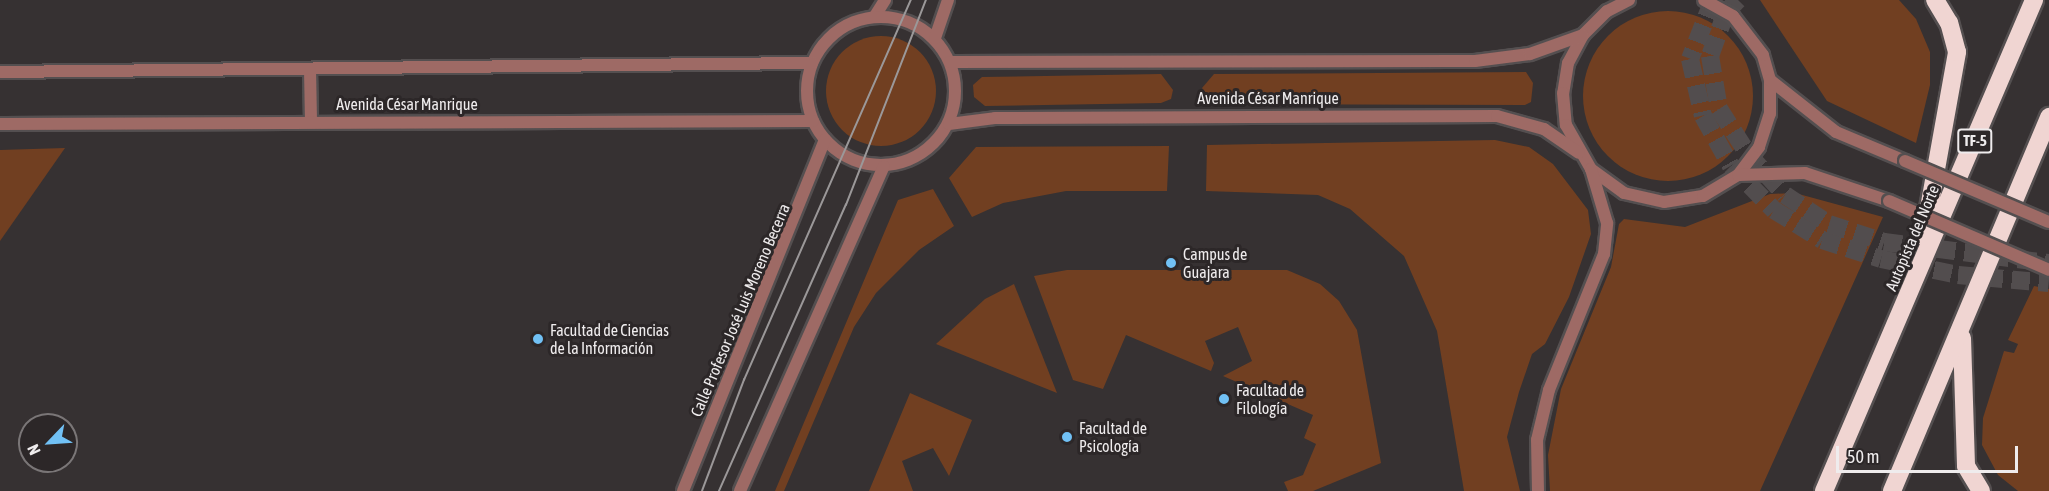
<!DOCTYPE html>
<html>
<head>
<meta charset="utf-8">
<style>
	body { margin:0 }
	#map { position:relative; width:2049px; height:491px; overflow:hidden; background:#363132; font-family:"Asap Condensed",sans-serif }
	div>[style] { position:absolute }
	.green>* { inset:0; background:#713f21 }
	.round { border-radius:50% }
	.motorway-tunnel>* { height:18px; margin-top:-9px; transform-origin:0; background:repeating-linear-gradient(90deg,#524d4e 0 18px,transparent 0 27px) }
	.roads { filter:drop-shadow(2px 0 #544f50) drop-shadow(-2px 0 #544f50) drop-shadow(0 2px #544f50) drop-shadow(0 -2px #544f50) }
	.tertiary>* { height:12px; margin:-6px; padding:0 6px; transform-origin:6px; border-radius:6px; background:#9e6a65 }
	.tertiary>.ring { margin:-6px; padding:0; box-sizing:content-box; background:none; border:12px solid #9e6a65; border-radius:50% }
	.motorway>* { height:18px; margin:-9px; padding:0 9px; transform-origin:9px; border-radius:9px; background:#f0d5d2 }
	.tram>* { height:1.5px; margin:-0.75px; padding:0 0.75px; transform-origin:0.75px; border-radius:0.75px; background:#9b9899 }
	.bridges { filter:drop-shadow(2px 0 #544f50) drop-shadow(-2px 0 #544f50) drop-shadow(0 2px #544f50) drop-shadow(0 -2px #544f50) }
	.tertiary-bridge>* { height:12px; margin:-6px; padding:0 6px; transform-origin:6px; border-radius:6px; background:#9e6a65 }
	.dots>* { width:16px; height:16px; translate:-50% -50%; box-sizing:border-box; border:3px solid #2c2728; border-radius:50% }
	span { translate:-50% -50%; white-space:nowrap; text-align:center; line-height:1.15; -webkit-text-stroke:6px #2c2728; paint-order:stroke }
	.shield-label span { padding:2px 4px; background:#2c2728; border:2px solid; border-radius:4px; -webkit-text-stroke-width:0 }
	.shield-label { font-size:15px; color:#efeced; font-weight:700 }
	.street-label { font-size:16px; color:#efeced }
	.poi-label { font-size:16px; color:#efeced }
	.left { translate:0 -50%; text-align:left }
	.north { position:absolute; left:18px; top:413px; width:60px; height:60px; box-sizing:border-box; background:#2c2728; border:2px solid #7a7677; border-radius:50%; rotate:245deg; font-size:16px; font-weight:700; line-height:24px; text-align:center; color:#efeced }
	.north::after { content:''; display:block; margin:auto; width:21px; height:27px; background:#71c1f5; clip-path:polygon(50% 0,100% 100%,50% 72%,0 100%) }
	.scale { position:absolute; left:1836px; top:446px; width:182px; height:27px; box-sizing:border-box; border:3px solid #efeced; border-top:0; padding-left:8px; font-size:18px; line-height:21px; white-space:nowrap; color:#efeced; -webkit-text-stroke:4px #2c2728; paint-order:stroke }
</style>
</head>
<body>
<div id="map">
	<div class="green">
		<div style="clip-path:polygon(1760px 0,1899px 0,1916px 19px,1930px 52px,1930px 85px,1916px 143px,1827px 101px)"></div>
		<div class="round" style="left:1583px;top:11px;width:170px;height:170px"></div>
		<div class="round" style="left:826px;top:36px;width:110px;height:110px"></div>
		<div style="clip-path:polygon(1526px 72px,1533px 83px,1531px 102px,1525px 105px,1213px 104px,1202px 88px,1214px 74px)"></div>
		<div style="clip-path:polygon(1161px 74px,1173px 90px,1171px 99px,1161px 103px,985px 106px,974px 97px,973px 85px,982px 77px)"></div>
		<div style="clip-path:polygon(1495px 140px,1529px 147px,1553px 164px,1588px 210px,1591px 234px,1569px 297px,1545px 344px,1532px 354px,1519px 392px,1507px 437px,1520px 491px,1464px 491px,1437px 331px,1404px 256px,1350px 209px,1318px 195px,1206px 191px,1207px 145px)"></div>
		<div style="clip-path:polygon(1169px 146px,1167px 191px,1066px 191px,1003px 203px,972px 217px,949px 178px,976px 147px)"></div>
		<div style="clip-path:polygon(65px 148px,0 241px,0 150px)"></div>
		<div style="clip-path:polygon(933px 189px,954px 226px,919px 250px,876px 293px,854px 327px,784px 491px,775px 491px,898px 200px)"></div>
		<div style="clip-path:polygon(1795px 193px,1883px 217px,1760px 491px,1550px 491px,1548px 455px,1561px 389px,1611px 267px,1619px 224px,1624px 219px,1685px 227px,1770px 194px)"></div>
		<div style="clip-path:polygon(1067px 270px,1287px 270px,1320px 284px,1339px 301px,1357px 330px,1381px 463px,1313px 491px,1288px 491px,1284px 482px,1303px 475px,1316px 444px,1304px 438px,1313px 415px,1223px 376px,1252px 361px,1238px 327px,1205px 341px,1214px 363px,1211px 371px,1126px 335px,1103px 389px,1073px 380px,1034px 276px)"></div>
		<div style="clip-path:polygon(1014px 284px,1057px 393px,936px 344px,985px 299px)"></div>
		<div style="clip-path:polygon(2034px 286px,2049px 289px,2049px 491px,2018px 491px,1998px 475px,1982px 445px,1983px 418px,2004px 351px,2014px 353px,2018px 344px,2008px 340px)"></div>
		<div style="clip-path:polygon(910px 393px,972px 420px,949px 476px,933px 448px,902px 461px,913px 491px,869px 491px)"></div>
	</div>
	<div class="motorway-tunnel">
		<div style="left:1713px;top:0;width:63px;rotate:111.3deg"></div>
		<div style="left:1690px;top:59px;width:58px;rotate:77.2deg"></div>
		<div style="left:1703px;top:116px;width:57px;rotate:60.8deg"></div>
		<div style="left:1731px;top:166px;width:62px;rotate:45.7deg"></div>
		<div style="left:1774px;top:210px;width:57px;rotate:32deg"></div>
		<div style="left:1822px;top:240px;width:62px;rotate:17.9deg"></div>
		<div style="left:1881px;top:259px;width:79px;rotate:11.7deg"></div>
		<div style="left:1958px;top:275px;width:91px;rotate:5deg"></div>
		<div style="left:1738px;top:0;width:17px;rotate:135deg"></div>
		<div style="left:1726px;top:12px;width:47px;rotate:110deg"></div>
		<div style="left:1710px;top:56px;width:54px;rotate:80.4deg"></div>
		<div style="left:1719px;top:109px;width:54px;rotate:57.2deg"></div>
		<div style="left:1748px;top:154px;width:55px;rotate:47.9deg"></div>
		<div style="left:1785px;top:195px;width:53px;rotate:33.4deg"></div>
		<div style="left:1829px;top:224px;width:58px;rotate:18.1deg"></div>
		<div style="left:1884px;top:242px;width:166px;rotate:7.3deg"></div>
	</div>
	<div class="roads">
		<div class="tertiary">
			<div style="left:1629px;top:0;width:25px;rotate:153deg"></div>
			<div style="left:1607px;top:11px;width:34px;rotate:135deg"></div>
			<div style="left:1583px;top:35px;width:32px;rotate:118deg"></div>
			<div style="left:1568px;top:63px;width:30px;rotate:99deg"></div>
			<div style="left:1563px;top:93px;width:32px;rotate:85deg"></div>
			<div style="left:1566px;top:125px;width:51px;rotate:60.4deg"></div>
			<div style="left:1591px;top:169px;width:41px;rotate:36deg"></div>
			<div style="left:1624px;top:193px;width:41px;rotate:12.7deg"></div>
			<div style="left:1664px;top:202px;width:39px;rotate:-9deg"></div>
			<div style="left:1703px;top:196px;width:41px;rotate:-31deg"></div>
			<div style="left:1738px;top:175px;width:35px;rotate:-53deg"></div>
			<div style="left:1759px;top:147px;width:35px;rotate:-72deg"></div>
			<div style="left:1770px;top:114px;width:34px;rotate:-90deg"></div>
			<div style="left:1770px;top:80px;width:26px;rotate:-106deg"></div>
			<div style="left:1763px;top:55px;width:49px;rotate:-127.6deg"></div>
			<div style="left:1733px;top:16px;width:33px;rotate:-151deg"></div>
			<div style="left:875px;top:16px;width:19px;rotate:-58deg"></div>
			<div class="ring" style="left:807px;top:17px;width:136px;height:136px"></div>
			<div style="left:935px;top:38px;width:40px;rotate:-71.1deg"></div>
			<div style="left:950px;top:62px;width:525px;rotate:-0.11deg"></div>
			<div style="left:1475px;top:61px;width:55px;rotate:-7.3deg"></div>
			<div style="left:1530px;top:54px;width:56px;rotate:-19.7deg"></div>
			<div style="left:310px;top:69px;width:52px;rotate:88.9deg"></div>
			<div style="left:0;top:72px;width:812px;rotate:-0.64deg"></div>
			<div style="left:1770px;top:80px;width:84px;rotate:38.2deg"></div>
			<div style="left:1836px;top:132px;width:75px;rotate:22.8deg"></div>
			<div style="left:0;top:124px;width:813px;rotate:-0.21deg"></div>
			<div style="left:949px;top:124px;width:46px;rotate:-7.4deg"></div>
			<div style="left:995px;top:118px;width:502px;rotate:-0.23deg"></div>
			<div style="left:1497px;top:116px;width:49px;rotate:15.5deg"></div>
			<div style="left:1544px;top:129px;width:42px;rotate:34.4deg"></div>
			<div style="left:1738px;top:175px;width:67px;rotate:-1.7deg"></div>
			<div style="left:1805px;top:173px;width:89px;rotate:18.4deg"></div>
			<div style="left:683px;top:491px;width:379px;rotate:-68deg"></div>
			<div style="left:740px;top:491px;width:355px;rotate:-66.1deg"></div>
			<div style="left:1538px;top:491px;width:51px;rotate:-91.1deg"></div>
			<div style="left:1537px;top:440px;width:51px;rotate:-76.5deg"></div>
			<div style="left:1549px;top:390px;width:147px;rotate:-68deg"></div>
			<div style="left:1604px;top:254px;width:31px;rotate:-84deg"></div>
			<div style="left:1607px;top:223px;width:56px;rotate:-106.5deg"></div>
		</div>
		<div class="motorway">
			<div style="left:1924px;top:236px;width:187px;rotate:-79.8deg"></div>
			<div style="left:1957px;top:52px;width:30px;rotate:-105deg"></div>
			<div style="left:1949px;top:23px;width:27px;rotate:-121deg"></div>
			<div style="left:1962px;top:338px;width:128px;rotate:88.2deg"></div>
			<div style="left:1966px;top:466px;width:29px;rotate:59deg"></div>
			<div style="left:1824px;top:491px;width:534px;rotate:-66.84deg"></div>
			<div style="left:1892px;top:491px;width:406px;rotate:-67.2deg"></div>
		</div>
	</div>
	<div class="tram">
		<div style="left:702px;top:491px;width:119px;rotate:-69.3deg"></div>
		<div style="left:744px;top:380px;width:415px;rotate:-66.3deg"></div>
		<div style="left:719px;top:491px;width:313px;rotate:-66.1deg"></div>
		<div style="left:846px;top:205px;width:220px;rotate:-68.7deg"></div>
	</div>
	<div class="bridges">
		<div class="tertiary-bridge">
			<div style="left:1905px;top:161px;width:156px;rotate:23deg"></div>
			<div style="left:1889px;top:201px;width:174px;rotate:23.3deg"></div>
		</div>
	</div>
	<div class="dots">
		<div style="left:1171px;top:263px;background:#71c1f5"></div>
		<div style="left:538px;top:339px;background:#71c1f5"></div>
		<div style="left:1224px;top:399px;background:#71c1f5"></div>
		<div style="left:1067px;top:437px;background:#71c1f5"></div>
	</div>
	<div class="shield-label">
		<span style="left:1975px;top:141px">TF-5</span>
	</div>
	<div class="street-label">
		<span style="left:1268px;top:98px">Avenida César Manrique</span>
		<span style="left:407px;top:104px">Avenida César Manrique</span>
		<span style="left:1912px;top:238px;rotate:-67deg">Autopista del Norte</span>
		<span style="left:740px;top:310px;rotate:-67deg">Calle Profesor José Luis Moreno Becerra</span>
	</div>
	<div class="poi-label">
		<span class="left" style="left:1183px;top:263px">Campus de<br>Guajara</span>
		<span class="left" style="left:550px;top:339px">Facultad de Ciencias<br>de la Información</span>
		<span class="left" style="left:1236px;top:399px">Facultad de<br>Filología</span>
		<span class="left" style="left:1079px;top:437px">Facultad de<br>Psicología</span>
	</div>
	<div class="north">N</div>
	<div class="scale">50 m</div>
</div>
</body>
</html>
